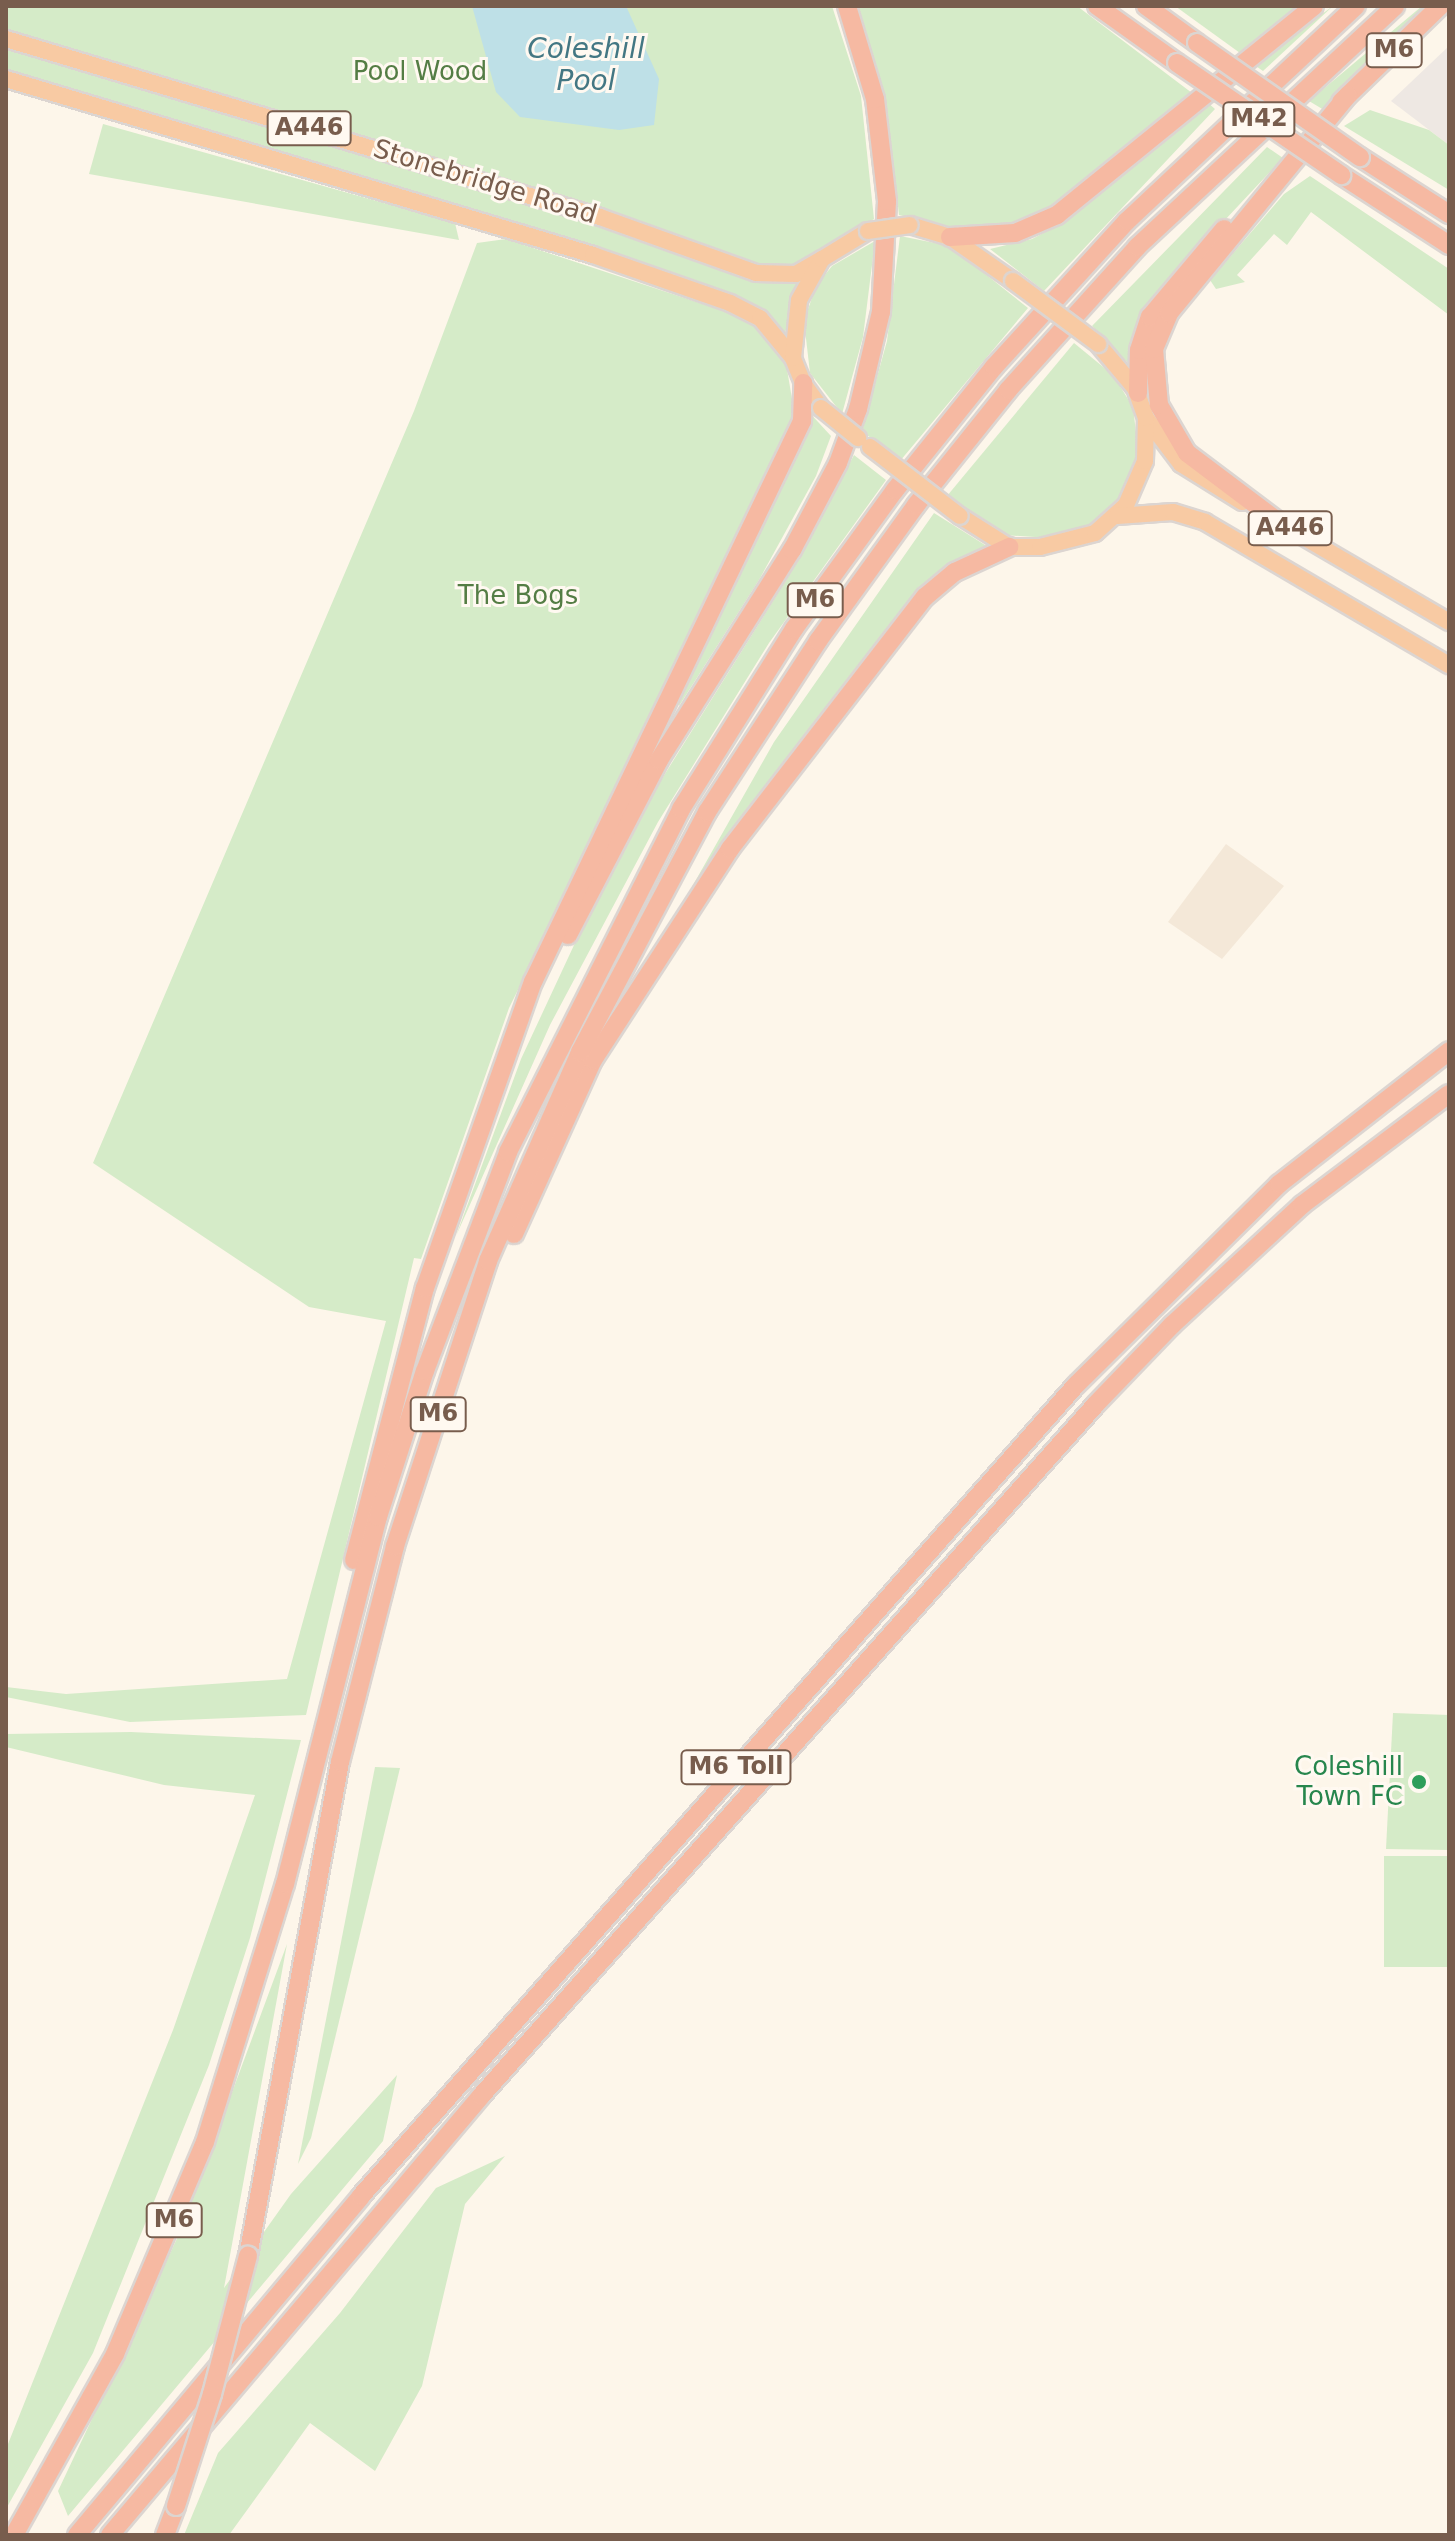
<!DOCTYPE html>
<html>
<head>
<meta charset="utf-8">
<style>
	body { margin:0 }
	#map { position:relative; width:1455px; height:2541px; overflow:hidden; background:#fdf6ea; font-family:"DejaVu Sans",sans-serif }
	div>[style] { position:absolute }
	.residential>* { inset:0; background:#f4e8d8 }
	.industrial>* { inset:0; background:#eee8e3 }
	.green>* { inset:0; background:#d5ebc8 }
	.water>* { inset:0; background:#bee0e7 }
	.roads { filter:drop-shadow(2px 0 #dcd5d1) drop-shadow(-2px 0 #dcd5d1) drop-shadow(0 2px #dcd5d1) drop-shadow(0 -2px #dcd5d1) }
	.trunk>* { height:16px; margin:-8px; padding:0 8px; transform-origin:8px; border-radius:8px; background:#f8caa3 }
	.motorway>* { height:18px; margin:-9px; padding:0 9px; transform-origin:9px; border-radius:9px; background:#f6b9a2 }
	.bridges { filter:drop-shadow(2px 0 #dcd5d1) drop-shadow(-2px 0 #dcd5d1) drop-shadow(0 2px #dcd5d1) drop-shadow(0 -2px #dcd5d1) }
	.trunk-bridge>* { height:16px; margin:-8px; padding:0 8px; transform-origin:8px; border-radius:8px; background:#f8caa3 }
	.motorway-bridge>* { height:18px; margin:-9px; padding:0 9px; transform-origin:9px; border-radius:9px; background:#f6b9a2 }
	.dots>* { width:22px; height:22px; translate:-50% -50%; box-sizing:border-box; border:4px solid #fff9f1; border-radius:50% }
	span { translate:-50% -50%; white-space:nowrap; text-align:center; line-height:1.15; -webkit-text-stroke:6px #fff9f1; paint-order:stroke }
	.shield-label span { padding:2px 6px; background:#fff9f1; border:2px solid; border-radius:6px; -webkit-text-stroke-width:0 }
	.shield-label { font-size:24px; color:#785d4d; font-weight:700 }
	.park-label { font-size:26px; color:#547d44 }
	.street-label { font-size:26px; color:#785d4d }
	.leisure-label { font-size:26px; color:#27864d }
	.right { translate:-100% -50%; text-align:right }
	.water-label { font-size:28px; color:#437783; font-style:italic }
	.frame { position:absolute; inset:0; border:8px solid #785d4d; pointer-events:none }
</style>
</head>
<body>
<div id="map">
	<div class="residential">
		<div style="clip-path:polygon(1226px 844px,1284px 886px,1222px 959px,1168px 922px)"></div>
	</div>
	<div class="industrial">
		<div style="clip-path:polygon(1449px 46px,1449px 145px,1391px 101px)"></div>
	</div>
	<div class="green">
		<div style="clip-path:polygon(6px 6px,832px 6px,861px 96px,874px 219px,797px 266px,764px 269px,583px 204px,6px 32px)"></div>
		<div style="clip-path:polygon(856px 6px,1077px 6px,1192px 93px,1062px 207px,1031px 225px,953px 228px,899px 215px,888px 116px)"></div>
		<div style="clip-path:polygon(1175px 6px,1302px 6px,1240px 53px)"></div>
		<div style="clip-path:polygon(1333px 6px,1263px 71px,1253px 64px)"></div>
		<div style="clip-path:polygon(1422px 6px,1429px 6px,1324px 110px,1309px 101px)"></div>
		<div style="clip-path:polygon(6px 48px,559px 212px,745px 279px,799px 278px,785px 333px,768px 318px,6px 72px)"></div>
		<div style="clip-path:polygon(1207px 102px,1215px 109px,1044px 291px,990px 249px,1032px 239px,1068px 220px)"></div>
		<div style="clip-path:polygon(1370px 110px,1429px 130px,1449px 145px,1449px 190px,1344px 126px)"></div>
		<div style="clip-path:polygon(103px 124px,455px 223px,459px 240px,89px 174px)"></div>
		<div style="clip-path:polygon(1267px 147px,1283px 158px,1224px 221px,1133px 368px,1092px 326px)"></div>
		<div style="clip-path:polygon(1310px 176px,1449px 269px,1449px 315px,1311px 212px,1287px 245px,1274px 234px,1237px 275px,1245px 282px,1216px 289px,1210px 280px,1284px 194px)"></div>
		<div style="clip-path:polygon(900px 236px,950px 246px,1028px 308px,900px 461px,862px 431px,887px 341px)"></div>
		<div style="clip-path:polygon(506px 239px,745px 318px,776px 345px,786px 363px,795px 417px,720px 584px,509px 1008px,421px 1259px,414px 1258px,306px 1715px,130px 1722px,6px 1697px,6px 1687px,66px 1694px,287px 1679px,386px 1321px,309px 1307px,93px 1163px,414px 411px,477px 243px)"></div>
		<div style="clip-path:polygon(875px 241px,863px 337px,842px 414px,810px 373px,804px 321px,816px 286px,832px 266px)"></div>
		<div style="clip-path:polygon(1074px 343px,1113px 375px,1133px 407px,1139px 458px,1125px 494px,1100px 523px,1066px 539px,1004px 535px,947px 496px)"></div>
		<div style="clip-path:polygon(807px 410px,831px 436px,816px 476px,759px 580px,679px 706px,679px 695px)"></div>
		<div style="clip-path:polygon(854px 455px,886px 480px,769px 643px,658px 822px,550px 1025px,456px 1236px,521px 1059px,602px 885px,648px 801px,798px 561px)"></div>
		<div style="clip-path:polygon(934px 513px,993px 550px,917px 596px,810px 730px,667px 931px,774px 742px)"></div>
		<div style="clip-path:polygon(1393px 1713px,1449px 1715px,1449px 1850px,1386px 1849px)"></div>
		<div style="clip-path:polygon(131px 1732px,301px 1740px,250px 1938px,209px 2065px,93px 2353px,6px 2509px,6px 2449px,173px 2030px,255px 1795px,164px 1785px,6px 1747px,6px 1734px)"></div>
		<div style="clip-path:polygon(375px 1767px,400px 1768px,311px 2138px,298px 2164px)"></div>
		<div style="clip-path:polygon(1384px 1856px,1449px 1856px,1449px 1967px,1384px 1967px)"></div>
		<div style="clip-path:polygon(287px 1944px,224px 2288px,291px 2194px,397px 2075px,383px 2141px,68px 2516px,58px 2491px,181px 2230px)"></div>
		<div style="clip-path:polygon(505px 2156px,465px 2204px,422px 2386px,375px 2471px,310px 2423px,229px 2535px,184px 2535px,218px 2453px,340px 2313px,436px 2188px)"></div>
	</div>
	<div class="water">
		<div style="clip-path:polygon(472px 6px,626px 6px,659px 79px,654px 125px,619px 130px,520px 117px,496px 92px)"></div>
	</div>
	<div class="roads">
		<div class="trunk">
			<div style="left:6px;top:39px;width:620px;rotate:16.68deg"></div>
			<div style="left:600px;top:217px;width:166px;rotate:19.7deg"></div>
			<div style="left:756px;top:273px;width:40px;rotate:1.4deg"></div>
			<div style="left:796px;top:274px;width:30px;rotate:-30deg"></div>
			<div style="left:6px;top:79px;width:613px;rotate:16.69deg"></div>
			<div style="left:593px;top:255px;width:145px;rotate:19.3deg"></div>
			<div style="left:730px;top:303px;width:34px;rotate:27deg"></div>
			<div style="left:760px;top:318px;width:52px;rotate:50.5deg"></div>
			<div style="left:910px;top:225px;width:42px;rotate:16.7deg"></div>
			<div style="left:950px;top:237px;width:77px;rotate:34.9deg"></div>
			<div style="left:821px;top:408px;width:31px;rotate:-126deg"></div>
			<div style="left:803px;top:383px;width:27px;rotate:-112deg"></div>
			<div style="left:793px;top:358px;width:58px;rotate:-84.1deg"></div>
			<div style="left:799px;top:300px;width:47px;rotate:-60.7deg"></div>
			<div style="left:822px;top:259px;width:54px;rotate:-31.3deg"></div>
			<div style="left:1146px;top:418px;width:58px;rotate:52.7deg"></div>
			<div style="left:1181px;top:464px;width:72px;rotate:31.9deg"></div>
			<div style="left:1266px;top:515px;width:212px;rotate:30.3deg"></div>
			<div style="left:960px;top:516px;width:58px;rotate:32.3deg"></div>
			<div style="left:1009px;top:547px;width:31px"></div>
			<div style="left:1040px;top:547px;width:57px;rotate:-14.3deg"></div>
			<div style="left:1095px;top:533px;width:42px;rotate:-42.1deg"></div>
			<div style="left:1126px;top:505px;width:48px;rotate:-66.6deg"></div>
			<div style="left:1145px;top:461px;width:43px;rotate:-88.7deg"></div>
			<div style="left:1146px;top:418px;width:32px;rotate:-110deg"></div>
			<div style="left:1135px;top:388px;width:57px;rotate:-130.1deg"></div>
			<div style="left:1117px;top:516px;width:56px;rotate:-4.1deg"></div>
			<div style="left:1173px;top:512px;width:34px;rotate:17deg"></div>
			<div style="left:1205px;top:522px;width:283px;rotate:30.4deg"></div>
		</div>
		<div class="motorway">
			<div style="left:1097px;top:6px;width:98px;rotate:35.5deg"></div>
			<div style="left:1146px;top:6px;width:63px;rotate:36deg"></div>
			<div style="left:1341px;top:102px;width:138px;rotate:-44.1deg"></div>
			<div style="left:1360px;top:157px;width:106px;rotate:32.6deg"></div>
			<div style="left:1341px;top:175px;width:129px;rotate:32.9deg"></div>
			<div style="left:950px;top:237px;width:65px;rotate:-3.5deg"></div>
			<div style="left:1015px;top:233px;width:46px;rotate:-23.2deg"></div>
			<div style="left:1057px;top:215px;width:331px;rotate:-39.1deg"></div>
			<div style="left:1138px;top:393px;width:43px;rotate:-88.7deg"></div>
			<div style="left:1139px;top:350px;width:35px;rotate:-72deg"></div>
			<div style="left:1150px;top:317px;width:115px;rotate:-49.9deg"></div>
			<div style="left:1276px;top:520px;width:111px;rotate:-143deg"></div>
			<div style="left:1187px;top:453px;width:56px;rotate:-120.3deg"></div>
			<div style="left:1159px;top:405px;width:56px;rotate:-95.1deg"></div>
			<div style="left:1154px;top:349px;width:39px;rotate:-67deg"></div>
			<div style="left:1169px;top:313px;width:282px;rotate:-50.6deg"></div>
			<div style="left:568px;top:935px;width:197px;rotate:-62.5deg"></div>
			<div style="left:659px;top:760px;width:249px;rotate:-57.7deg"></div>
			<div style="left:792px;top:550px;width:98px;rotate:-62.1deg"></div>
			<div style="left:838px;top:463px;width:58px;rotate:-69.7deg"></div>
			<div style="left:858px;top:409px;width:100px;rotate:-76.7deg"></div>
			<div style="left:881px;top:312px;width:111px;rotate:-86.9deg"></div>
			<div style="left:887px;top:201px;width:103px;rotate:-96.7deg"></div>
			<div style="left:875px;top:99px;width:97px;rotate:-106.8deg"></div>
			<div style="left:514px;top:1234px;width:191px;rotate:-65.6deg"></div>
			<div style="left:593px;top:1060px;width:252px;rotate:-57deg"></div>
			<div style="left:730px;top:849px;width:319px;rotate:-52.3deg"></div>
			<div style="left:925px;top:597px;width:39px;rotate:-40deg"></div>
			<div style="left:955px;top:572px;width:60px;rotate:-24.8deg"></div>
			<div style="left:354px;top:1560px;width:281px;rotate:-75.4deg"></div>
			<div style="left:425px;top:1288px;width:324px;rotate:-70.6deg"></div>
			<div style="left:533px;top:982px;width:622px;rotate:-64.38deg"></div>
			<div style="left:802px;top:421px;width:38px;rotate:-88deg"></div>
			<div style="left:248px;top:2256px;width:502px;rotate:-79.45deg"></div>
			<div style="left:340px;top:1762px;width:223px;rotate:-75.7deg"></div>
			<div style="left:395px;top:1546px;width:300px;rotate:-71.9deg"></div>
			<div style="left:488px;top:1261px;width:228px;rotate:-66.2deg"></div>
			<div style="left:580px;top:1052px;width:272px;rotate:-62.1deg"></div>
			<div style="left:707px;top:812px;width:204px;rotate:-57deg"></div>
			<div style="left:818px;top:641px;width:168px;rotate:-54.2deg"></div>
			<div style="left:916px;top:505px;width:147px;rotate:-51.3deg"></div>
			<div style="left:1008px;top:390px;width:193px;rotate:-47.9deg"></div>
			<div style="left:1137px;top:247px;width:353px;rotate:-43deg"></div>
			<div style="left:14px;top:2535px;width:207px;rotate:-60.8deg"></div>
			<div style="left:115px;top:2354px;width:230px;rotate:-67deg"></div>
			<div style="left:205px;top:2142px;width:270px;rotate:-72.8deg"></div>
			<div style="left:285px;top:1884px;width:379px;rotate:-75.8deg"></div>
			<div style="left:378px;top:1517px;width:153px;rotate:-72.2deg"></div>
			<div style="left:425px;top:1371px;width:234px;rotate:-69.2deg"></div>
			<div style="left:508px;top:1152px;width:384px;rotate:-63.2deg"></div>
			<div style="left:681px;top:809px;width:213px;rotate:-57.9deg"></div>
			<div style="left:794px;top:629px;width:172px;rotate:-54deg"></div>
			<div style="left:895px;top:490px;width:158px;rotate:-51.2deg"></div>
			<div style="left:994px;top:367px;width:197px;rotate:-47.7deg"></div>
			<div style="left:1127px;top:221px;width:314px;rotate:-43.2deg"></div>
			<div style="left:77px;top:2535px;width:442px;rotate:-50deg"></div>
			<div style="left:361px;top:2196px;width:1081px;rotate:-48.6deg"></div>
			<div style="left:1076px;top:1385px;width:286px;rotate:-44.7deg"></div>
			<div style="left:1279px;top:1184px;width:216px;rotate:-38deg"></div>
			<div style="left:110px;top:2535px;width:575px;rotate:-49.8deg"></div>
			<div style="left:481px;top:2096px;width:926px;rotate:-48.37deg"></div>
			<div style="left:1096px;top:1404px;width:110px;rotate:-46.1deg"></div>
			<div style="left:1172px;top:1325px;width:177px;rotate:-42.7deg"></div>
			<div style="left:1302px;top:1205px;width:184px;rotate:-37.1deg"></div>
			<div style="left:165px;top:2535px;width:31px;rotate:-69deg"></div>
		</div>
	</div>
	<div class="bridges">
		<div class="trunk-bridge">
			<div style="left:868px;top:231px;width:42px;rotate:-8.1deg"></div>
			<div style="left:1013px;top:281px;width:106px;rotate:36.5deg"></div>
			<div style="left:821px;top:408px;width:48px;rotate:39deg"></div>
			<div style="left:870px;top:447px;width:113px;rotate:37.5deg"></div>
		</div>
		<div class="motorway-bridge">
			<div style="left:1197px;top:43px;width:199px;rotate:35deg"></div>
			<div style="left:1177px;top:63px;width:199px;rotate:34.3deg"></div>
			<div style="left:176px;top:2506px;width:118px;rotate:-72.2deg"></div>
			<div style="left:212px;top:2394px;width:143px;rotate:-75.4deg"></div>
		</div>
	</div>
	<div class="dots">
		<div style="left:1419px;top:1782px;background:#2e9e5b"></div>
	</div>
	<div class="shield-label">
		<span style="left:1394px;top:50px">M6</span>
		<span style="left:1259px;top:119px">M42</span>
		<span style="left:309px;top:128px">A446</span>
		<span style="left:1290px;top:528px">A446</span>
		<span style="left:815px;top:600px">M6</span>
		<span style="left:438px;top:1414px">M6</span>
		<span style="left:736px;top:1767px">M6 Toll</span>
		<span style="left:174px;top:2220px">M6</span>
	</div>
	<div class="park-label">
		<span style="left:420px;top:72px">Pool Wood</span>
		<span style="left:518px;top:596px">The Bogs</span>
	</div>
	<div class="street-label">
		<span style="left:485px;top:182px;rotate:17deg">Stonebridge Road</span>
	</div>
	<div class="leisure-label">
		<span class="right" style="left:1403px;top:1782px">Coleshill<br>Town FC</span>
	</div>
	<div class="water-label">
		<span style="left:586px;top:65px">Coleshill<br>Pool</span>
	</div>
	<div class="frame"></div>
</div>
</body>
</html>
